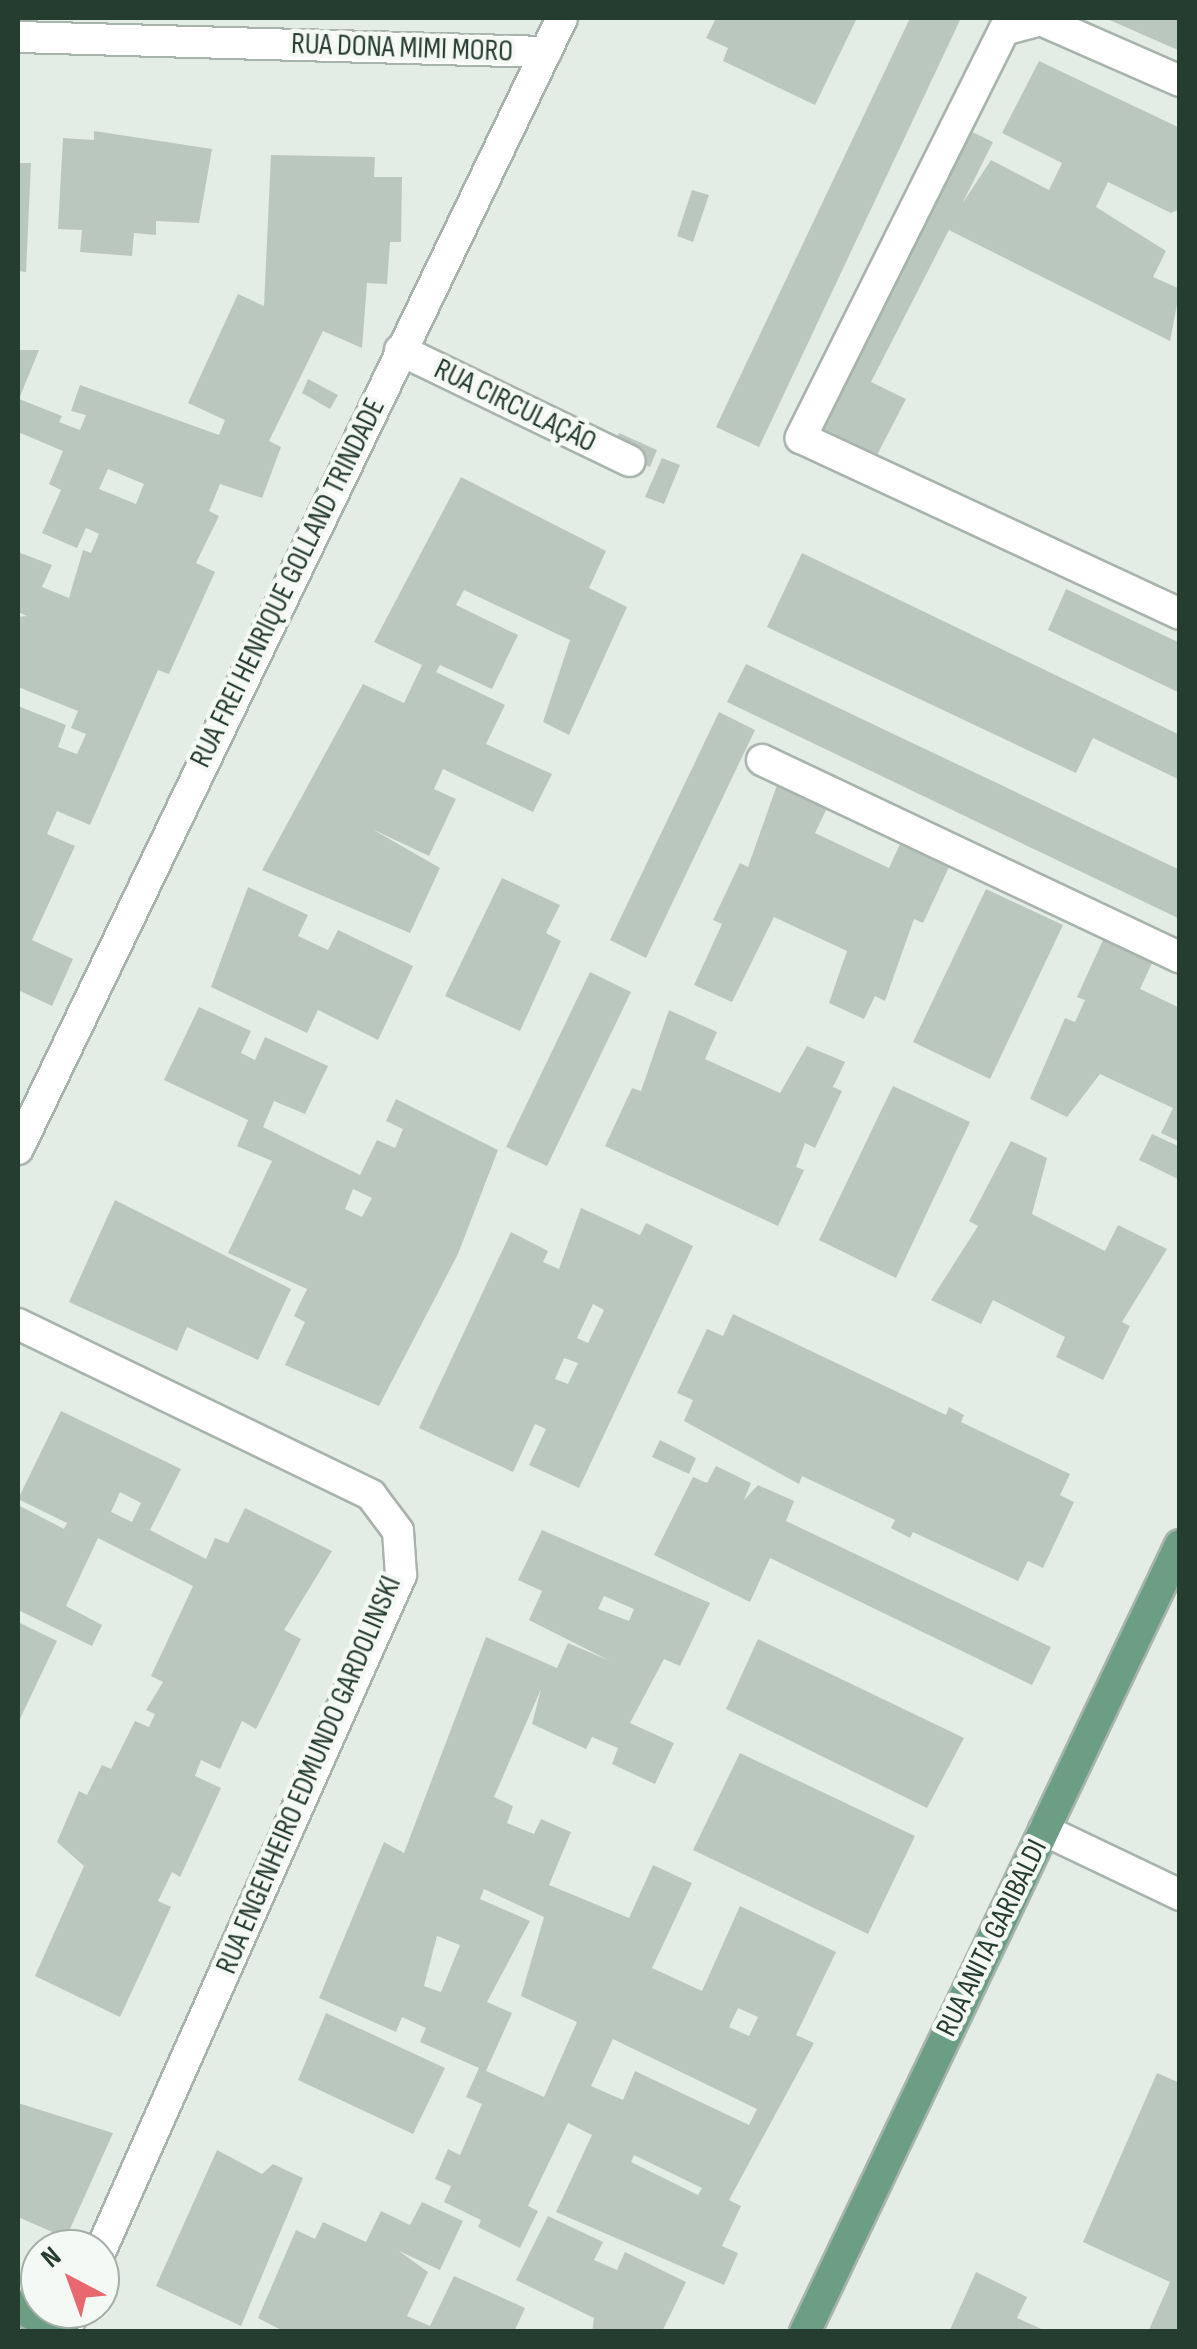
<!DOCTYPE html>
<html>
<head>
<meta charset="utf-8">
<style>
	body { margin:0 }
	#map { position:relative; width:1197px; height:2349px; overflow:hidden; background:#e4ece6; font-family:"Sofia Sans Condensed",sans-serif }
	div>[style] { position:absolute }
	.building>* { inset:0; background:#bac7be }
	.roads { filter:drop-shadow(2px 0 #a7b4ab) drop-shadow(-2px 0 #a7b4ab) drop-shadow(0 2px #a7b4ab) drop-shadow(0 -2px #a7b4ab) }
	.minor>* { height:30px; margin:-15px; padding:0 15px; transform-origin:15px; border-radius:15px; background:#fff }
	.major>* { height:30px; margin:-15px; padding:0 15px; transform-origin:15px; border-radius:15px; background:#6c9e83 }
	span { translate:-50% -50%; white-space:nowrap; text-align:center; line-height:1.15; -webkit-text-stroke:9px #f5f9f5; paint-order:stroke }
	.street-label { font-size:30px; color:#253d2f }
	.frame { position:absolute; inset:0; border:20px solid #253d2f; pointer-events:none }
	.north { position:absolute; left:20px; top:2229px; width:100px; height:100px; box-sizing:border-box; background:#f5f9f5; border:2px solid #a2aea6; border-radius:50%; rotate:319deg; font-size:28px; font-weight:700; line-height:40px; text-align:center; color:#253d2f }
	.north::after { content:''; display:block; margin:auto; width:35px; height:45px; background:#e7686e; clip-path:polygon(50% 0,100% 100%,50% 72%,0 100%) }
</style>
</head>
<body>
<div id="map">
	<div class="building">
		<div style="clip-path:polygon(716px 18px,857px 18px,815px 105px,723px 61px,728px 48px,706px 38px)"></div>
		<div style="clip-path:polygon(910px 18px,961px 18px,759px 447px,716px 427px)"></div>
		<div style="clip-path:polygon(1105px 18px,1180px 18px,1180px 51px)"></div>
		<div style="clip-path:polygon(1039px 61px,1180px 128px,1180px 209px,1171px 213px,1108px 182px,1096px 207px,1166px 251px,1153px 277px,1180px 289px,1170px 341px,949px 230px,871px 382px,906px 399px,876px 457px,811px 424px,962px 127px,993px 142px,962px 204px,991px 160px,1049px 190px,1062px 163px,1002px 133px)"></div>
		<div style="clip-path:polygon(94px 131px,212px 149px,199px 223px,156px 221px,156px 235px,134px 233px,132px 256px,80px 252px,82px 230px,58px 229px,63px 138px,94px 140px)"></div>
		<div style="clip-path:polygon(evenodd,271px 155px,375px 157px,374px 177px,402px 177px,401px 242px,390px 242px,387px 284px,367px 283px,362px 348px,323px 331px,269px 441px,281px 447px,262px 498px,220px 484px,209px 511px,219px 516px,196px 563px,215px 572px,169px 674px,158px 670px,90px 825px,57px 811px,47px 834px,75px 846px,32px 940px,73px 959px,52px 1006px,18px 990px,18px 706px,66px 725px,58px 747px,77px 754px,86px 734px,71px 728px,78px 711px,18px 687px,18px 617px,27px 616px,18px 612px,18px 552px,52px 565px,42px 587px,69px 598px,83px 550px,91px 553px,99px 534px,86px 528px,77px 548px,42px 533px,61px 490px,49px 484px,63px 451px,18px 432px,18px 350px,39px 350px,19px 399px,62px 416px,59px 422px,80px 430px,86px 415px,71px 411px,80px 385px,219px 435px,225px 420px,188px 403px,238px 294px,264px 306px,271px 155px,108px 469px,144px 484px,136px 504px,99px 489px,108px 469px)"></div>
		<div style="clip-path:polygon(18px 163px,31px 163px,26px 272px,18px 271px)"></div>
		<div style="clip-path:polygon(692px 190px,709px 195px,693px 242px,677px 236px)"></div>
		<div style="clip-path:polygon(308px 379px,338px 395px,330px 409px,302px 393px)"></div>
		<div style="clip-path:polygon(619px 433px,657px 450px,650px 467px,611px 450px)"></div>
		<div style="clip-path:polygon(662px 458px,680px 465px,664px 504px,645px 497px)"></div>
		<div style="clip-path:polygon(461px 477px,606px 551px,589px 588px,627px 607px,569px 735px,543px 722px,570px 640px,464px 590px,456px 605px,518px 635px,492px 689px,440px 665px,436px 672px,505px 705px,486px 744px,552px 774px,533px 812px,443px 769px,434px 789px,456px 799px,429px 856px,372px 829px,440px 868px,410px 933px,262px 870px,363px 684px,404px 703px,422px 665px,374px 642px)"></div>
		<div style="clip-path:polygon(802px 553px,1180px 735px,1180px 780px,1093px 738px,1076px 773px,767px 627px)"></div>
		<div style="clip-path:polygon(1066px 589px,1180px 643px,1180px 693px,1048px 630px)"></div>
		<div style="clip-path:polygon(746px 664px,1180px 870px,1180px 919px,727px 702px)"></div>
		<div style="clip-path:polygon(719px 712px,755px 730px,646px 958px,610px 940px)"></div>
		<div style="clip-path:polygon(777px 785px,827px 808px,815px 833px,889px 868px,900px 844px,949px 867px,923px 923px,914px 919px,885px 1001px,875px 996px,864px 1019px,829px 1003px,847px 951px,774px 917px,732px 1002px,694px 985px,722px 924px,713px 920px,740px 863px,748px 867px)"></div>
		<div style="clip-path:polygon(502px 878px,560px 905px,546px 933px,561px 941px,520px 1031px,445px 996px)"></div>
		<div style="clip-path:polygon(248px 887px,308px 915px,298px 936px,328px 950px,338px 930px,413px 966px,378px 1040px,318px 1010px,307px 1033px,211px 987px)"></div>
		<div style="clip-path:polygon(986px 889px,1063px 925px,990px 1079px,913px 1042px)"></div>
		<div style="clip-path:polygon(1103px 940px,1152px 963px,1140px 989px,1180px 1008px,1180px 1142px,1161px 1133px,1173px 1108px,1100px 1074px,1067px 1117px,1030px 1099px,1065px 1018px,1075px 1022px,1085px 1000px,1077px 997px)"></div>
		<div style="clip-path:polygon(590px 972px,631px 992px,547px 1166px,506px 1147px)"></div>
		<div style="clip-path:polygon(evenodd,199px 1007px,251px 1031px,241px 1053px,255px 1060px,265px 1037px,328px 1066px,305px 1114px,274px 1101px,263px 1127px,360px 1175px,377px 1140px,395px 1148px,403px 1129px,386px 1121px,396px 1099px,498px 1150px,458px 1254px,379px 1406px,285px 1365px,305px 1322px,294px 1316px,307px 1289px,228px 1253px,272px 1161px,237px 1146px,248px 1120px,164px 1080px,199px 1007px,353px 1189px,372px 1198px,362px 1217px,345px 1209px,353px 1189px)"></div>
		<div style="clip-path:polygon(669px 1010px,717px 1032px,705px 1059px,780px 1093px,807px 1046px,845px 1062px,833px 1087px,842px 1091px,815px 1148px,805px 1143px,796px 1167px,804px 1170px,778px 1226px,605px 1146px,632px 1088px,641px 1091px)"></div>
		<div style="clip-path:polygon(893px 1086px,970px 1122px,896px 1278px,819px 1240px)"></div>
		<div style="clip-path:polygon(1152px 1134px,1180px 1147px,1180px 1180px,1139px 1160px)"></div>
		<div style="clip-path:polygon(1011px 1141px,1047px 1158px,1032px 1214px,1105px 1251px,1118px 1225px,1167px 1249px,1122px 1322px,1130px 1326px,1103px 1380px,1056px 1357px,1065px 1337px,993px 1300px,981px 1324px,931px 1300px,978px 1226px,969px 1221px)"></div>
		<div style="clip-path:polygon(115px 1200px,291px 1289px,258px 1360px,187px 1327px,177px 1351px,69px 1302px)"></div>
		<div style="clip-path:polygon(evenodd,581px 1208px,640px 1235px,646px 1223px,693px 1246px,579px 1488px,529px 1465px,546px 1429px,535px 1424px,513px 1472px,419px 1428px,511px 1232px,548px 1251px,543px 1262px,559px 1269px,581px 1208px,593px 1304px,604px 1310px,588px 1343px,577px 1338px,593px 1304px,581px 1208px,564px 1358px,578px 1363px,568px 1384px,555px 1379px,564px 1358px)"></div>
		<div style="clip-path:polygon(733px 1314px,946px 1415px,949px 1407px,964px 1415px,961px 1422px,1070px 1474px,1060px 1495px,1074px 1502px,1043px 1568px,1028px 1561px,1018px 1581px,913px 1532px,910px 1538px,891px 1528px,895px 1520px,802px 1476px,799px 1484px,684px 1421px,693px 1400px,677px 1393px,707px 1329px,723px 1336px)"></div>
		<div style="clip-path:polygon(evenodd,61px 1411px,181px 1469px,150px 1530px,206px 1559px,215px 1538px,228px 1543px,245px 1508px,332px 1551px,284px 1630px,301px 1639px,256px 1729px,242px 1721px,220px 1769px,201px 1760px,195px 1776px,221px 1788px,180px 1877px,172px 1872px,158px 1901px,171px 1907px,120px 2017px,35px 1976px,84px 1866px,57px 1842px,79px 1791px,87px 1795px,102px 1765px,111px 1769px,135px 1721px,149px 1727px,155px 1714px,146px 1710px,163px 1682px,151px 1676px,193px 1586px,98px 1538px,66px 1606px,102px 1625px,92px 1646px,18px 1610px,18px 1505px,64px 1529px,67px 1523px,18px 1499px,61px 1411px,120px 1492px,141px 1503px,132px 1522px,111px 1512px,120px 1492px)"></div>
		<div style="clip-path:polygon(660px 1440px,696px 1458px,689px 1474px,652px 1457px)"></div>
		<div style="clip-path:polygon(716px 1466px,751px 1483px,744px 1500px,758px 1485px,794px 1501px,786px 1521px,1051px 1647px,1032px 1685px,770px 1558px,750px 1602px,654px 1555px,693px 1477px,707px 1483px)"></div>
		<div style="clip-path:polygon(evenodd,542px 1530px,710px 1603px,680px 1666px,664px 1659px,630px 1723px,674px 1743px,655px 1784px,612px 1764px,618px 1748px,592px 1737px,586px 1749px,532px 1724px,541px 1689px,494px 1797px,513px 1806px,507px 1823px,534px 1834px,541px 1819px,571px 1832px,549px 1885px,629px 1918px,653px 1865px,692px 1883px,652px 1968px,702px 1991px,740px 1906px,836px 1952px,796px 2035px,814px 2043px,729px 2200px,741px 2206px,722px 2246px,738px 2253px,724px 2285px,556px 2212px,592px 2135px,568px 2123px,528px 2206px,538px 2211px,520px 2248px,478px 2227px,481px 2220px,444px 2202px,451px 2186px,435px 2179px,448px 2149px,460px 2155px,482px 2104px,466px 2097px,479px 2068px,420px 2042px,426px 2028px,402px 2017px,396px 2032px,319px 1998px,384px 1842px,404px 1853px,486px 1637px,557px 1668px,568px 1643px,610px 1661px,529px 1620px,542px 1591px,518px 1580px,542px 1530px,604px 1596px,634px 1609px,629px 1621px,598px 1609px,604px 1596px,542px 1530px,484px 1889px,544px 1917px,521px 1996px,577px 2022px,544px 2097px,486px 2071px,512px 2013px,487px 2002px,530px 1921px,480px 1899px,484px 1889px,542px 1530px,437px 1936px,460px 1945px,441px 1992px,424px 1986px,437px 1936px,542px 1530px,738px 2008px,758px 2017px,749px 2036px,729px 2027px,738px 2008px,542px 1530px,613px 2039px,757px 2109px,749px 2125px,635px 2071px,623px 2100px,591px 2086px,613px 2039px,542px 1530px,634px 2155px,702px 2188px,698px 2195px,631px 2162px,634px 2155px)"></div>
		<div style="clip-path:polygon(18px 1622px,57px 1641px,18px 1723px)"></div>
		<div style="clip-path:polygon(758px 1639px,964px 1738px,927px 1808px,726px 1709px)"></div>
		<div style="clip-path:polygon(740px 1753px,915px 1836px,868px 1934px,693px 1850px)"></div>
		<div style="clip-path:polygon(326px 2013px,445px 2068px,413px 2134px,298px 2080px)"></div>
		<div style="clip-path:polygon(1157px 2073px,1180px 2083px,1180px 2332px,1148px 2332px,1170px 2282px,1083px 2242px)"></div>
		<div style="clip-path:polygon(18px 2103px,113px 2133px,66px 2238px,18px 2217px)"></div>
		<div style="clip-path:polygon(217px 2150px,262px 2174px,273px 2164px,303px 2178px,241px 2326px,156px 2286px)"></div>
		<div style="clip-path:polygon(422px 2202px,463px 2221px,440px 2270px,399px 2251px,428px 2272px,407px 2316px,430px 2326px,454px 2276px,525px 2308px,514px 2332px,285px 2332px,258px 2318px,296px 2230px,315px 2239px,323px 2222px,366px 2242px,381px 2211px,410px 2225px)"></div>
		<div style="clip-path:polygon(548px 2216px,603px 2242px,594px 2260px,617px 2270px,625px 2252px,686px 2282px,662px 2332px,592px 2332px,594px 2318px,516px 2280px)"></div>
		<div style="clip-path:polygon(976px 2272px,1027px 2297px,1017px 2318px,1048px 2332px,949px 2332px)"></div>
	</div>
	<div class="roads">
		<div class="minor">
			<div style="left:18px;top:37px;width:528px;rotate:1.63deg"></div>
			<div style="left:1180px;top:81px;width:152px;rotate:-156.3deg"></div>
			<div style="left:1041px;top:20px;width:38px;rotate:165deg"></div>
			<div style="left:1004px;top:30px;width:456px;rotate:116.5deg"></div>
			<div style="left:801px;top:438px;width:418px;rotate:24.9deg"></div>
			<div style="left:400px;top:350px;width:255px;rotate:25.8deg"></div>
			<div style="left:762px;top:760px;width:463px;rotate:25.3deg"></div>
			<div style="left:18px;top:1149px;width:1255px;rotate:-64.31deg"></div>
			<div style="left:18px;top:1324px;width:392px;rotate:25.8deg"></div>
			<div style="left:371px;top:1495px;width:45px;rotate:53.1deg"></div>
			<div style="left:398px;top:1531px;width:44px;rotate:86.1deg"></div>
			<div style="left:401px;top:1575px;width:741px;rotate:113.97deg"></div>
			<div style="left:1044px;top:1830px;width:151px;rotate:25.5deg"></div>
			<div style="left:65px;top:2332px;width:25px;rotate:-67deg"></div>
		</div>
		<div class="major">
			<div style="left:18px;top:2307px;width:52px;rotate:28.5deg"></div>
			<div style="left:805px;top:2332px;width:872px;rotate:-64.52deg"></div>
		</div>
	</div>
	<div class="street-label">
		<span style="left:402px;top:48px;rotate:2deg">RUA DONA MIMI MORO</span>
		<span style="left:515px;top:406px;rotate:26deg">RUA CIRCULAÇÃO</span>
		<span style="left:288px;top:583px;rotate:-64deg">RUA FREI HENRIQUE GOLLAND TRINDADE</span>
		<span style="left:309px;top:1775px;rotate:-67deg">RUA ENGENHEIRO EDMUNDO GARDOLINSKI</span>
		<span style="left:992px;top:1938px;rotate:-64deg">RUA ANITA GARIBALDI</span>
	</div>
	<div class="frame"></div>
	<div class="north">N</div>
</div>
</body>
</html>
